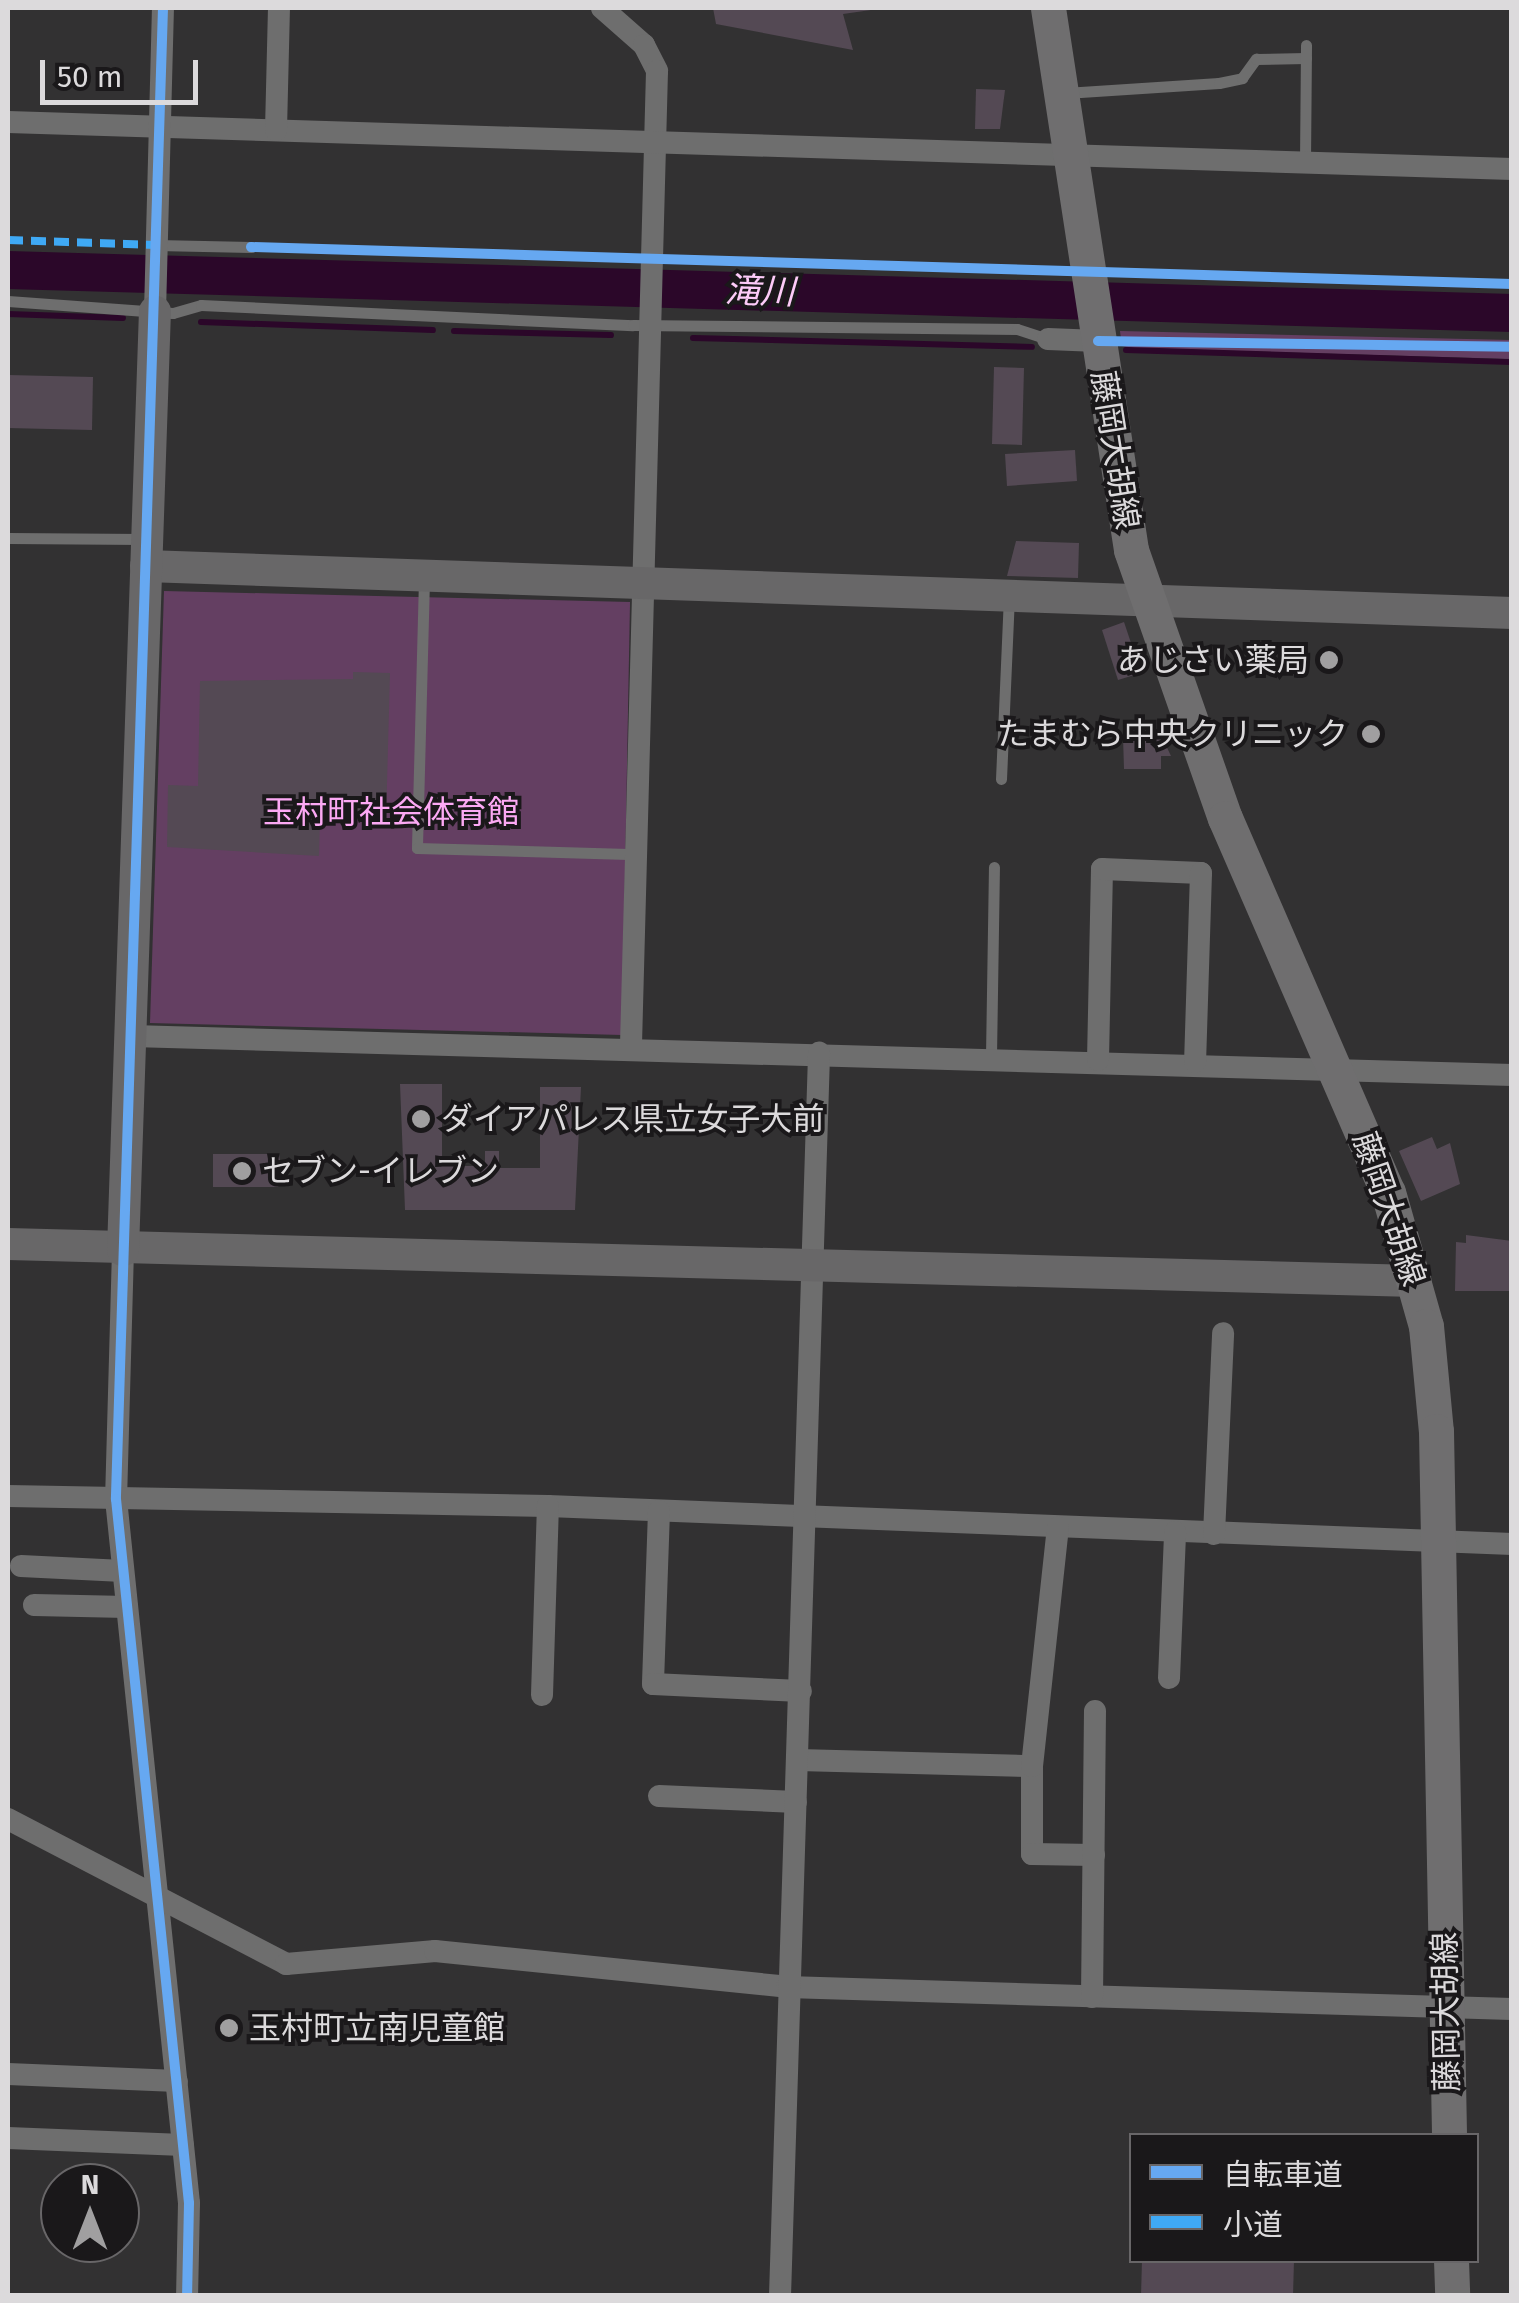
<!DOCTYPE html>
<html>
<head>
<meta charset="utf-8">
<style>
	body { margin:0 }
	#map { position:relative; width:1519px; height:2303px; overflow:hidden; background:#323132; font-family:"Fira Sans","Noto Sans JP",sans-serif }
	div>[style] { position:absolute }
	.green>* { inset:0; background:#643f62 }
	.stream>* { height:6px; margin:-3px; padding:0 3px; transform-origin:3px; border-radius:3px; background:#2b0729 }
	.river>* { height:38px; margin:-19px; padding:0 19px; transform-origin:19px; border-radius:19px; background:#2b0729 }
	.building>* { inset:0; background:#544954 }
	.lane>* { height:11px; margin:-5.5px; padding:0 5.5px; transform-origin:5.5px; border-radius:5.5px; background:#6e6e6e }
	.street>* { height:22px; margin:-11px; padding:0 11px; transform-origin:11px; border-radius:11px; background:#6e6e6e }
	.secondary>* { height:32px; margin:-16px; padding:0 16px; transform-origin:16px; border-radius:16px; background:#686768 }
	.primary>* { height:35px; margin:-17.5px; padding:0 17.5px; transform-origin:17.5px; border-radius:17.5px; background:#6f6e6f }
	.quiet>* { height:8px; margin-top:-4px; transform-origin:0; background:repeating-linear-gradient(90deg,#3fa9f5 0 15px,transparent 0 23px) }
	.cycleway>* { height:10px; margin:-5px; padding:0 5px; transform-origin:5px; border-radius:5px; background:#66a8f1 }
	.dots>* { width:28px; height:28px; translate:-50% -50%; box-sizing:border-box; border:5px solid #1a181a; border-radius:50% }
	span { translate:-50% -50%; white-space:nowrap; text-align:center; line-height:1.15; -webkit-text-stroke:8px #1a181a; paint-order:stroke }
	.street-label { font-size:32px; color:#dcdadc }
	.poi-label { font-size:32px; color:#dcdadc }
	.right { translate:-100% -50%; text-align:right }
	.left { translate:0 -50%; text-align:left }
	.park-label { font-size:32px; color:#fca9f4 }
	.water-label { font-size:35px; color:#fdcbf8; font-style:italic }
	.frame { position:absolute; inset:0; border:10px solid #dcdadc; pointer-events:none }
	.legend { position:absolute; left:1129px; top:2133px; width:350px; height:130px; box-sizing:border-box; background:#1a181a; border:2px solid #686668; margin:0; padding:12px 18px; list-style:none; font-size:30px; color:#dcdadc }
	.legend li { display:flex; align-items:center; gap:20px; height:50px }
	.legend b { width:50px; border:2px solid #686668 }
	.north { position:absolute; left:40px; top:2163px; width:100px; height:100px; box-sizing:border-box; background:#1a181a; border:2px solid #686668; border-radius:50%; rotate:0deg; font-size:28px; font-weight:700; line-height:40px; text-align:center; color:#dcdadc }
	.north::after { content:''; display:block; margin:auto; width:35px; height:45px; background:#a09fa0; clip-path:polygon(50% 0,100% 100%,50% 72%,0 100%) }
	.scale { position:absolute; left:40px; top:60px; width:158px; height:45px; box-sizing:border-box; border:5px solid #dcdadc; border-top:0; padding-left:12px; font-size:30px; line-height:35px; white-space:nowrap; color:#dcdadc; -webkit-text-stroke:8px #1a181a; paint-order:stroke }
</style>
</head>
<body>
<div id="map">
	<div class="green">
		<div style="clip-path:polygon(1120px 331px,1511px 340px,1511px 359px,1134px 348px,1122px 346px)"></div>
		<div style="clip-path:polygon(164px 591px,630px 602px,622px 1035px,150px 1023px)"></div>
	</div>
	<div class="stream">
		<div style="left:8px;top:314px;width:115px;rotate:2deg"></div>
		<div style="left:201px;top:322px;width:232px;rotate:2deg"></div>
		<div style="left:454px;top:331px;width:157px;rotate:1.5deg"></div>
		<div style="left:693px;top:338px;width:339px;rotate:1.5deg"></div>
		<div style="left:1126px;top:350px;width:386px;rotate:1.8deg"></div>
	</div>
	<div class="river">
		<div style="left:8px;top:270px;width:1505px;rotate:1.64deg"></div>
	</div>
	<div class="building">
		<div style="clip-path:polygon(713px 8px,871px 8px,871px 10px,843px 14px,853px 50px,716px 24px)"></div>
		<div style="clip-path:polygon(976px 89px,1005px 90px,1000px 129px,975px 129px)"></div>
		<div style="clip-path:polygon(994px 367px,1024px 368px,1022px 445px,992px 444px)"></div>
		<div style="clip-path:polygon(8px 375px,93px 377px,92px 430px,8px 428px)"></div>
		<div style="clip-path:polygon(1075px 450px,1077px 481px,1007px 486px,1005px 454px)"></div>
		<div style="clip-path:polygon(1016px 541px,1079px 543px,1078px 578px,1007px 576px)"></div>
		<div style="clip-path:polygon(1124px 622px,1141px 673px,1118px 680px,1102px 630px)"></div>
		<div style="clip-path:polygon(353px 672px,390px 673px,386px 821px,320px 819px,319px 856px,167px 847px,168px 785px,198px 786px,200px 681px,353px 679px)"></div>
		<div style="clip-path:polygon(1123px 737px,1162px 737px,1171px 756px,1161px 756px,1161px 769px,1124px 769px)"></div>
		<div style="clip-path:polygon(400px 1084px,442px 1084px,442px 1166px,485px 1166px,485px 1151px,499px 1151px,499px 1168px,540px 1168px,540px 1087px,581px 1087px,575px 1210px,405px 1210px)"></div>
		<div style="clip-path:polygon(1432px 1137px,1437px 1149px,1450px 1143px,1460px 1184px,1421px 1201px,1399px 1151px)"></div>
		<div style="clip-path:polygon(213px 1154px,279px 1154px,283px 1179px,278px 1187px,213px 1187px)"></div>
		<div style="clip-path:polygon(1466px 1235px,1512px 1241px,1512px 1291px,1455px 1291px,1456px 1242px,1466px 1243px)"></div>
		<div style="clip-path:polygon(1142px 2260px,1294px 2260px,1293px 2296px,1141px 2296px)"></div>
	</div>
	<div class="lane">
		<div style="left:1065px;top:93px;width:154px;rotate:-3.7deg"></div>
		<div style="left:1219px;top:83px;width:24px;rotate:-12deg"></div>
		<div style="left:1242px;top:78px;width:24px;rotate:-54deg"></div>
		<div style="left:1256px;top:59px;width:50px;rotate:-1.1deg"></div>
		<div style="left:1305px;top:162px;width:117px;rotate:-89.5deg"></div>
		<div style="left:156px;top:245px;width:95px;rotate:1.2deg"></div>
		<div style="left:8px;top:301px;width:165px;rotate:4.2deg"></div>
		<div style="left:173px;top:313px;width:29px;rotate:-16deg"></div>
		<div style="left:201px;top:305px;width:432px;rotate:2.7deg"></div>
		<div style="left:633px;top:325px;width:384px;rotate:0.6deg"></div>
		<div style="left:1017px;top:329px;width:33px;rotate:18deg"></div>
		<div style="left:8px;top:538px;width:135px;rotate:0.4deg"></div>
		<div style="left:424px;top:579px;width:269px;rotate:91.5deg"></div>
		<div style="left:417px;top:848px;width:220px;rotate:1.6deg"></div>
		<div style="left:1001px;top:779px;width:181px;rotate:-87.5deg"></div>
		<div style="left:991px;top:1056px;width:189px;rotate:-89.1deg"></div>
	</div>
	<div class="street">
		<div style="left:602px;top:8px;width:56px;rotate:41.4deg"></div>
		<div style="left:644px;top:45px;width:29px;rotate:63deg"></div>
		<div style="left:657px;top:71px;width:976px;rotate:91.53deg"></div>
		<div style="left:8px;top:122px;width:1505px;rotate:1.79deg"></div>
		<div style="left:276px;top:130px;width:122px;rotate:-88.6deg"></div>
		<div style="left:155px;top:312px;width:304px;rotate:-88.5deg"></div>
		<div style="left:1048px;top:339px;width:50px;rotate:2.3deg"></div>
		<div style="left:132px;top:1036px;width:1381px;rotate:1.62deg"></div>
		<div style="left:1098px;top:1060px;width:191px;rotate:-88.8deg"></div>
		<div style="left:1102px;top:869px;width:99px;rotate:2.3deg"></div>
		<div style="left:1201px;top:873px;width:189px;rotate:91.8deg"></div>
		<div style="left:123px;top:1250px;width:249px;rotate:91.6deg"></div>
		<div style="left:116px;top:1499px;width:708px;rotate:84.08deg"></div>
		<div style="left:189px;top:2203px;width:93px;rotate:91.2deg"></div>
		<div style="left:8px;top:1496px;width:540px;rotate:1.06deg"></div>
		<div style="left:548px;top:1506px;width:965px;rotate:2.26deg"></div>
		<div style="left:659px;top:1511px;width:173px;rotate:92deg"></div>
		<div style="left:653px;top:1684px;width:148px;rotate:2.7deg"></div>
		<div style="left:1214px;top:1534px;width:201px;rotate:-87.4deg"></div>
		<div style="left:21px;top:1566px;width:102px;rotate:2.8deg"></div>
		<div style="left:34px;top:1605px;width:93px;rotate:1.2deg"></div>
		<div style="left:1169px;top:1678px;width:146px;rotate:-87.6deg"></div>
		<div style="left:542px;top:1695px;width:189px;rotate:-88.2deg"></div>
		<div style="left:798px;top:1760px;width:234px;rotate:1.5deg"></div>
		<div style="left:1032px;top:1766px;width:88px;rotate:90deg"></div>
		<div style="left:1032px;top:1854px;width:62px;rotate:0.9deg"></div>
		<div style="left:1032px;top:1766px;width:240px;rotate:-83.8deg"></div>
		<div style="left:659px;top:1796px;width:137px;rotate:2.5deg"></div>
		<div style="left:8px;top:1819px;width:314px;rotate:27.5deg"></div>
		<div style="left:286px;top:1964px;width:150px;rotate:-5deg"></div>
		<div style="left:435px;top:1951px;width:354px;rotate:5.8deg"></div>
		<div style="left:787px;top:1987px;width:725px;rotate:1.74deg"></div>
		<div style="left:1092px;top:1997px;width:286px;rotate:-89.4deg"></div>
		<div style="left:8px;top:2074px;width:169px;rotate:2.4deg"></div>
		<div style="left:8px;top:2138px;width:175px;rotate:2.3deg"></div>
		<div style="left:780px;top:2296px;width:1244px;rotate:-88.2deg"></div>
	</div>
	<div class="secondary">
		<div style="left:146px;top:566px;width:1367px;rotate:1.97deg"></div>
		<div style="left:8px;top:1244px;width:1408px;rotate:1.51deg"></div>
		<div style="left:123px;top:1250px;width:939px;rotate:-88.05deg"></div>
	</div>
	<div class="primary">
		<div style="left:1048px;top:8px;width:548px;rotate:81.29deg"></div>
		<div style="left:1131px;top:550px;width:284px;rotate:70.7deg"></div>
		<div style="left:1225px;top:818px;width:408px;rotate:66.5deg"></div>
		<div style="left:1388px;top:1192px;width:139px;rotate:74.2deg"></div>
		<div style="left:1426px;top:1326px;width:105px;rotate:84.6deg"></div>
		<div style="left:1436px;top:1431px;width:705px;rotate:88.94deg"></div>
		<div style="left:1451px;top:2260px;width:36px;rotate:88deg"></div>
	</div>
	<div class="quiet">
		<div style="left:8px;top:240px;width:148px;rotate:1.9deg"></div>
	</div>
	<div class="cycleway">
		<div style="left:163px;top:8px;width:1492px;rotate:91.81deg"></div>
		<div style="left:116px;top:1499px;width:708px;rotate:84.08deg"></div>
		<div style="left:189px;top:2203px;width:93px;rotate:91.2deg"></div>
		<div style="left:251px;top:247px;width:1262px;rotate:1.68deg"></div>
		<div style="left:1098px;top:341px;width:414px;rotate:0.8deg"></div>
	</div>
	<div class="dots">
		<div style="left:1329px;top:660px;background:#a09fa0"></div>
		<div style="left:1371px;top:734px;background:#a09fa0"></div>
		<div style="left:421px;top:1119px;background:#a09fa0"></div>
		<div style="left:242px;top:1171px;background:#a09fa0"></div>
		<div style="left:229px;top:2028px;background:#a09fa0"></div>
	</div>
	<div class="street-label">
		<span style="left:1115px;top:450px;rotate:81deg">藤岡大胡線</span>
		<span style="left:1389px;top:1209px;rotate:71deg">藤岡大胡線</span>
		<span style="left:1446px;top:2012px;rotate:-91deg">藤岡大胡線</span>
	</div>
	<div class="poi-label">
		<span class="right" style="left:1309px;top:660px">あじさい薬局</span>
		<span class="right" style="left:1348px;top:734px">たまむら中央クリニック</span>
		<span class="left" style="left:441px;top:1119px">ダイアパレス県立女子大前</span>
		<span class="left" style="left:262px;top:1171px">セブン-イレブン</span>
		<span class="left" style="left:249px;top:2028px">玉村町立南児童館</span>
	</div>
	<div class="park-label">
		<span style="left:391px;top:812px">玉村町社会体育館</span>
	</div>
	<div class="water-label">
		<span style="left:760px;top:291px;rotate:2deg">滝川</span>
	</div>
	<div class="frame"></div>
	<ul class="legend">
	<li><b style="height:12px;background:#66a8f1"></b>自転車道</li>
	<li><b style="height:12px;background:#3fa9f5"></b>小道</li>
	</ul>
	<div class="north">N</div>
	<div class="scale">50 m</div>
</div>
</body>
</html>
